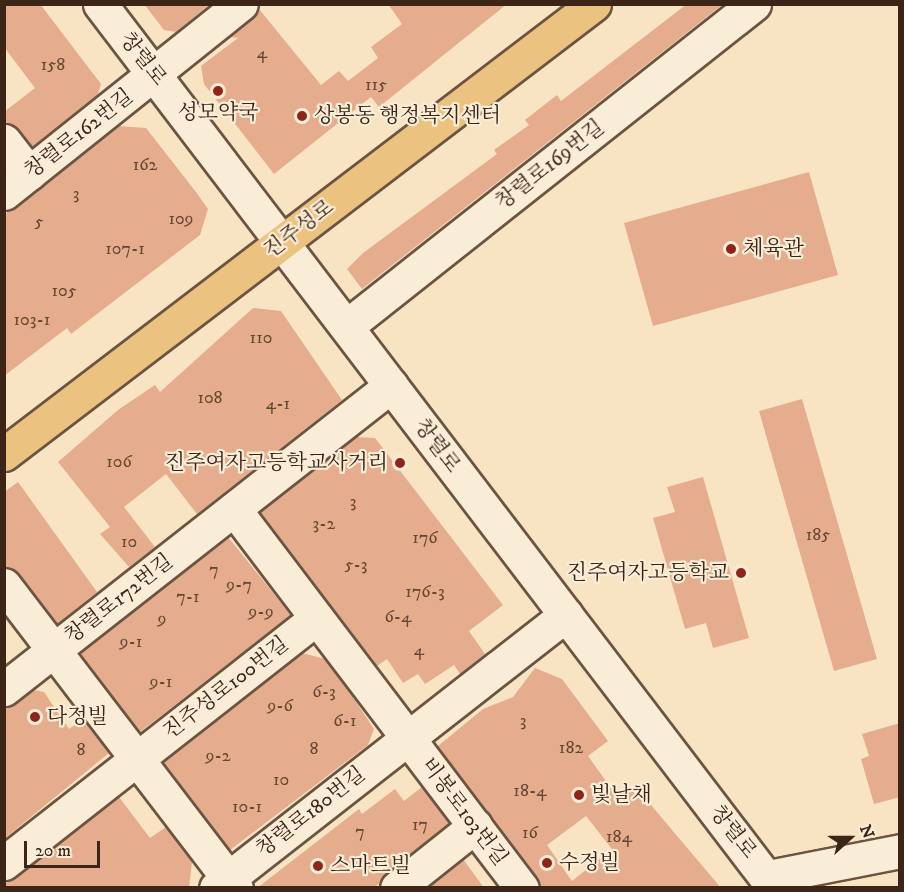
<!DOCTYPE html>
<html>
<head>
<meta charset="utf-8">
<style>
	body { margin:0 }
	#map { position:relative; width:904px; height:892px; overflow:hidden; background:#f8e3c2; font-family:"IM FELL DW Pica","Noto Serif KR",serif }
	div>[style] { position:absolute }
	.building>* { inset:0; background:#e5ad8e }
	.roads { filter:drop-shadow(2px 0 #6b5442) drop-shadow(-2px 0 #6b5442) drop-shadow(0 2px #6b5442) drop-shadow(0 -2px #6b5442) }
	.minor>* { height:33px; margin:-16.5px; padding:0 16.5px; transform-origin:16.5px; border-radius:16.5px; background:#faedd7 }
	.major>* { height:33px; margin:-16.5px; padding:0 16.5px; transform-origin:16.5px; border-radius:16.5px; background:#ecc281 }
	.dots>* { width:16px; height:16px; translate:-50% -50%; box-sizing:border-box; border:3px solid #faedd7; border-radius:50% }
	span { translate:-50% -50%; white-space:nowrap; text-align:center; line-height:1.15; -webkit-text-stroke:4.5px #faedd7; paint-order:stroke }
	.number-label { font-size:18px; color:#664735 }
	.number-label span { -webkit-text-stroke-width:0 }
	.street-label { font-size:21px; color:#3c2517 }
	.poi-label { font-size:21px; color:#3c2517 }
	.left { translate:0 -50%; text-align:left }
	.right { translate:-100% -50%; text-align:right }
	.frame { position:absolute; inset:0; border:6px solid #3c2517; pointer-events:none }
	.north { position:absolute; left:820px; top:808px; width:60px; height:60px; -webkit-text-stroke:4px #faedd7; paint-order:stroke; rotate:69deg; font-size:16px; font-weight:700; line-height:24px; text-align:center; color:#3c2517 }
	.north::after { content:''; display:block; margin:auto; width:21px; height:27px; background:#3c2517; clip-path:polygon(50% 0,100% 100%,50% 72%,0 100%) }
	.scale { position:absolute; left:24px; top:841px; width:76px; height:27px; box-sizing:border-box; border:3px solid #3c2517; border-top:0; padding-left:8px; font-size:18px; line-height:21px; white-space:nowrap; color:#3c2517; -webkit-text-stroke:4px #faedd7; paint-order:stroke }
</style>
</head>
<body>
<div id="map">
	<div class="building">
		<div style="clip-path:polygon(4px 4px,40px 4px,101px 84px,98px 94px,32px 147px,18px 129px,4px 123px,4px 112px,35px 88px,4px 47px)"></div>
		<div style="clip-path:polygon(144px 4px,210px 4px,176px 32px,164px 30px)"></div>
		<div style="clip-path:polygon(388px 4px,507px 4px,379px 107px,371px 97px,274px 174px,204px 84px,201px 66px,238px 38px,229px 37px,259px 9px,321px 85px,339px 71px,348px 81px,378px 58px,371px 47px,402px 24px)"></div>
		<div style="clip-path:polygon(687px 4px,723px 4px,362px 289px,347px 269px,363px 253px,497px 154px,494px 150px,529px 125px,525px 120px,557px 95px,561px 101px)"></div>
		<div style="clip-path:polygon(118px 126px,146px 128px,196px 192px,208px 209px,200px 235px,71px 334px,67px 328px,4px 376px,4px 215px)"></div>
		<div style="clip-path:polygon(809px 172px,838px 275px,653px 326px,624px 223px)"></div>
		<div style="clip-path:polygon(253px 308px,281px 311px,342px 400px,197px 514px,166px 474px,124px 507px,155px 547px,129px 567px,100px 534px,110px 527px,58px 462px,118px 410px,155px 385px,160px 392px)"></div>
		<div style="clip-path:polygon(802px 399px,877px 659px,834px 671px,759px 411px)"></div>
		<div style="clip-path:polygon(356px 437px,375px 438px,503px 605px,469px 631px,485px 654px,460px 674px,454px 665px,425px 684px,418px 674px,403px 683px,387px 659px,377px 666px,260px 512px)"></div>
		<div style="clip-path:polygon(703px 477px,749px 638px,713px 648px,706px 623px,685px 629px,653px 518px,675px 512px,667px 487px)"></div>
		<div style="clip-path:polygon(18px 482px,97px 592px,57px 624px,19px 574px,4px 567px,4px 492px)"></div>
		<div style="clip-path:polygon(228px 537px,291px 615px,140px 732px,80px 653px)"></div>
		<div style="clip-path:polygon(302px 653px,325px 659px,347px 688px,374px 729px,368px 745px,230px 850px,163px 762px)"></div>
		<div style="clip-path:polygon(evenodd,535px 668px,562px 679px,608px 741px,588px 756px,618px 798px,635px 786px,721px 888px,540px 888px,438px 746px,483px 709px,513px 697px,535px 668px,586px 816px,612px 849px,572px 881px,547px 845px,586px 816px)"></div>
		<div style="clip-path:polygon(34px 690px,44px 692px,69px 729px,83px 719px,109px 753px,4px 839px,4px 707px)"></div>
		<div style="clip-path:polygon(900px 723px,900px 797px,874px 804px,861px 759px,869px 756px,862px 734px)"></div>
		<div style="clip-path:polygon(422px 787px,449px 823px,374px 888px,257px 888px,359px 809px,362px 814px,395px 789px,404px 801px)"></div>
		<div style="clip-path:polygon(119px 797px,150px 838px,166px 827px,192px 862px,189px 888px,4px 888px,4px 881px)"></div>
		<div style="clip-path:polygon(463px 859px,484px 888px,433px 888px,431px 885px)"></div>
	</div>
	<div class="roads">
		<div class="minor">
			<div style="left:100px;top:4px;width:1112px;rotate:52.68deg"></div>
			<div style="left:4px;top:141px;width:41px;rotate:52deg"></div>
			<div style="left:4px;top:193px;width:303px;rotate:-38.6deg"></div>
			<div style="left:347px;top:326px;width:519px;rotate:-38.35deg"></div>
			<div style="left:234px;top:509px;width:476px;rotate:52.8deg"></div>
			<div style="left:4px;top:585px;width:382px;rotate:52.6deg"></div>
			<div style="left:4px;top:689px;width:492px;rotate:-38.1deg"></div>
			<div style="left:4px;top:863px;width:397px;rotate:-38.1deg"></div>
			<div style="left:768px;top:877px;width:135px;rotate:-11.1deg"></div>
			<div style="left:216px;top:888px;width:444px;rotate:-38deg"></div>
			<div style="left:397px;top:888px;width:100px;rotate:-38.5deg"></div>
		</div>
		<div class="major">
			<div style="left:4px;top:454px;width:742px;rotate:-37.33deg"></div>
		</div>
	</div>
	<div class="dots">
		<div style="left:218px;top:91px;background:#8f2418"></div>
		<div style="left:302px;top:116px;background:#8f2418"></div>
		<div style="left:731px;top:249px;background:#8f2418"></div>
		<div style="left:400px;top:463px;background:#8f2418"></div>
		<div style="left:741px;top:573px;background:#8f2418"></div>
		<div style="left:35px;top:717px;background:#8f2418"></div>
		<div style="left:579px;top:795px;background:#8f2418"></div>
		<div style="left:547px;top:863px;background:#8f2418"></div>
		<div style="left:318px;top:866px;background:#8f2418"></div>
	</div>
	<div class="number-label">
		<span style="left:262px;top:53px">4</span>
		<span style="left:53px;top:65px">158</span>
		<span style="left:376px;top:85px">115</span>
		<span style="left:145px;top:165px">162</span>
		<span style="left:76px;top:194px">3</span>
		<span style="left:181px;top:219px">109</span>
		<span style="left:39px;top:222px">5</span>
		<span style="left:125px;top:249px">107-1</span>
		<span style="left:64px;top:291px">105</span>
		<span style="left:32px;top:320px">103-1</span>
		<span style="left:261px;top:338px">110</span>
		<span style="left:210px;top:398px">108</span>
		<span style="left:278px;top:404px">4-1</span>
		<span style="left:119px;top:462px">106</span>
		<span style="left:353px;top:502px">3</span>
		<span style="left:324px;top:524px">3-2</span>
		<span style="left:818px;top:535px">185</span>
		<span style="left:425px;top:538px">176</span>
		<span style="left:129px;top:542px">10</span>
		<span style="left:356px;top:565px">5-3</span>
		<span style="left:214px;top:570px">7</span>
		<span style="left:239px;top:585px">9-7</span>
		<span style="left:425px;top:592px">176-3</span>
		<span style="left:188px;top:597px">7-1</span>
		<span style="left:261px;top:612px">9-9</span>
		<span style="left:398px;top:617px">6-4</span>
		<span style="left:162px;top:619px">9</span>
		<span style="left:131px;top:642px">9-1</span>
		<span style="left:419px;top:650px">4</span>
		<span style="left:161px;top:682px">9-1</span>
		<span style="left:324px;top:692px">6-3</span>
		<span style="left:280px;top:706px">9-6</span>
		<span style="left:345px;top:721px">6-1</span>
		<span style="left:523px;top:721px">3</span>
		<span style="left:571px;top:748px">182</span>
		<span style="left:314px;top:749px">8</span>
		<span style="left:81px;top:750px">8</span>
		<span style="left:218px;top:756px">9-2</span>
		<span style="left:281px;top:780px">10</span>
		<span style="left:530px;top:791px">18-4</span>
		<span style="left:247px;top:807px">10-1</span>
		<span style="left:420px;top:825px">17</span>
		<span style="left:360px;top:832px">7</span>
		<span style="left:530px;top:833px">16</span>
		<span style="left:619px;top:837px">184</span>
	</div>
	<div class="street-label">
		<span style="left:143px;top:59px;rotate:52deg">창렬로</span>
		<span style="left:79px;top:134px;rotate:-38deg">창렬로162번길</span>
		<span style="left:550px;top:165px;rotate:-38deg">창렬로169번길</span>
		<span style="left:299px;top:229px;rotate:-37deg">진주성로</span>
		<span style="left:437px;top:446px;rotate:53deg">창렬로</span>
		<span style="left:119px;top:599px;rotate:-38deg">창렬로172번길</span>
		<span style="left:226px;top:688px;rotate:-38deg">진주성로100번길</span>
		<span style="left:311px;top:812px;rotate:-38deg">창렬로180번길</span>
		<span style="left:464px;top:812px;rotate:53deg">비봉로103번길</span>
		<span style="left:733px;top:832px;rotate:52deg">창렬로</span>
	</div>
	<div class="poi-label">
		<span style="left:218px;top:113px">성모약국</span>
		<span class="left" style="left:314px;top:116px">상봉동 행정복지센터</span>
		<span class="left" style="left:743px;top:249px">체육관</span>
		<span class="right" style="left:388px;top:463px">진주여자고등학교사거리</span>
		<span class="right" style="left:729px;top:573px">진주여자고등학교</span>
		<span class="left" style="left:47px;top:717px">다정빌</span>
		<span class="left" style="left:591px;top:795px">빛날채</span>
		<span class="left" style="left:559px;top:863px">수정빌</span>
		<span class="left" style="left:330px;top:866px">스마트빌</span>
	</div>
	<div class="frame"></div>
	<div class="north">N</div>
	<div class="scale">20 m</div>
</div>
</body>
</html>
